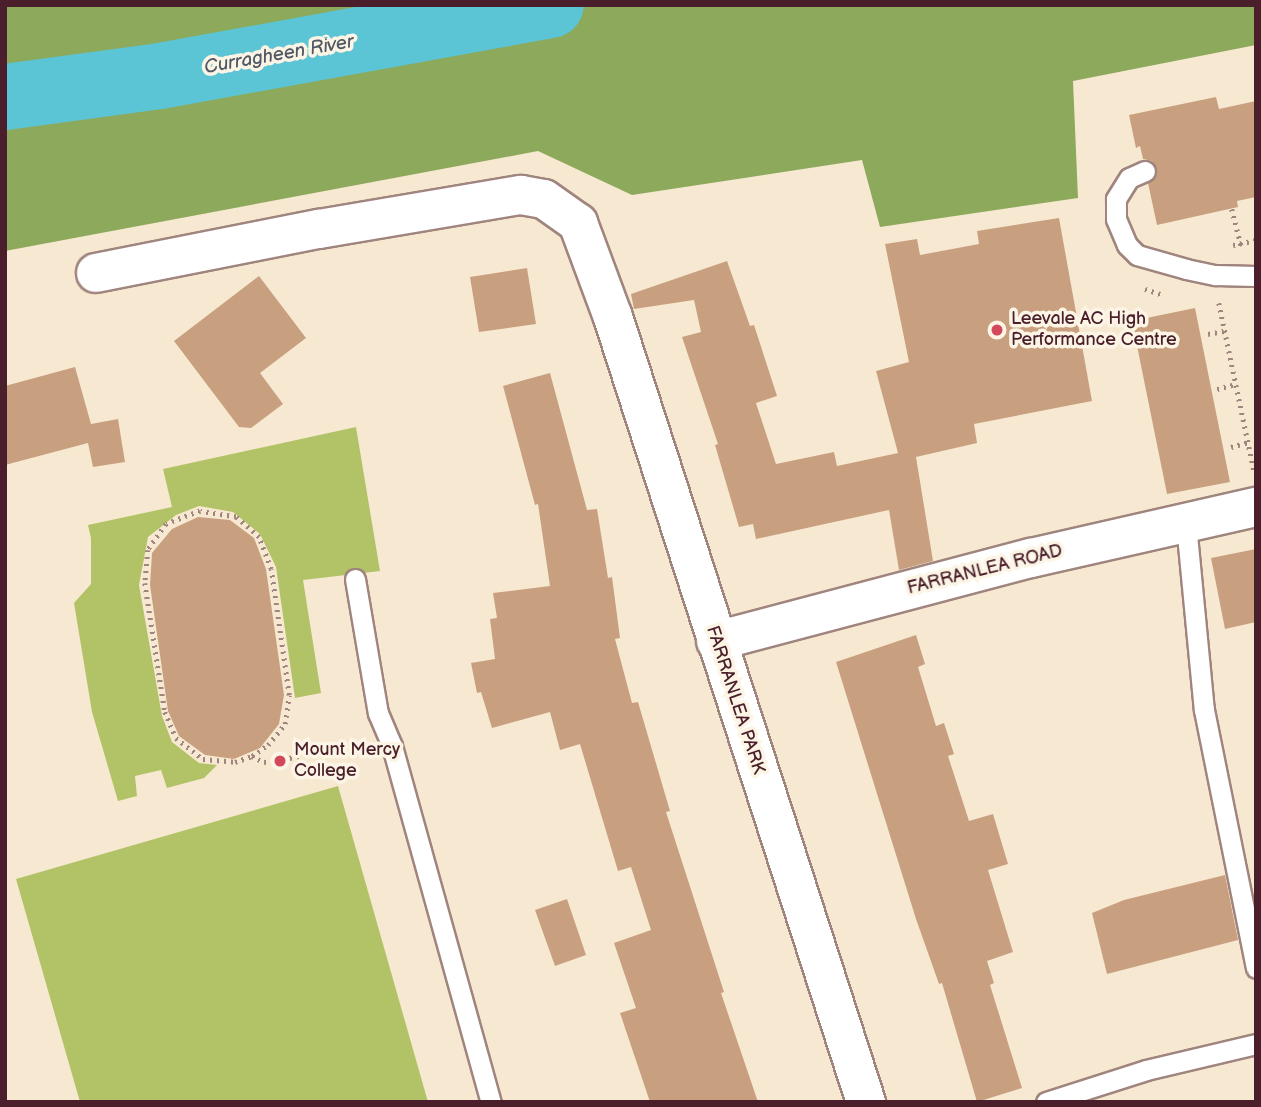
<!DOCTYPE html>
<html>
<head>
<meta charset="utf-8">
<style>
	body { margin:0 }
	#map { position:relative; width:1261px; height:1107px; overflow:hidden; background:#f7e9d1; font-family:"Balsamiq Sans",sans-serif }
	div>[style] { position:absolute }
	.green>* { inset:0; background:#b2c367 }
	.forest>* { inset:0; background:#8da95c }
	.river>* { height:66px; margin:-33px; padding:0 33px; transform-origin:33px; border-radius:33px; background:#5bc5d6 }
	.building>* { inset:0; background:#c9a07f }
	.path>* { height:4.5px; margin-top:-2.25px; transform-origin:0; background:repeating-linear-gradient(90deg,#a0847e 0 2px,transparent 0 7px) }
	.roads { filter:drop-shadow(2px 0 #a0847e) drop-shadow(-2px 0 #a0847e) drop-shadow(0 2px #a0847e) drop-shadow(0 -2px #a0847e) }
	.service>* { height:19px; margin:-9.5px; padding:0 9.5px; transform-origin:9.5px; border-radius:9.5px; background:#fff }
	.minor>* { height:38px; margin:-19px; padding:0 19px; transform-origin:19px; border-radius:19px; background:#fff }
	.dots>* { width:19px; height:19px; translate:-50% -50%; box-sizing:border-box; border:4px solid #fcf5e5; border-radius:50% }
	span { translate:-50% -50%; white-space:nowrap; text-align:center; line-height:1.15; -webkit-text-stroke:7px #fcf5e5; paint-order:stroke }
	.poi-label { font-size:18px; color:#4a1f2b }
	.left { translate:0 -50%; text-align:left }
	.street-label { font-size:18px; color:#4a1f2b }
	.water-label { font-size:19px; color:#505967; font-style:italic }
	.frame { position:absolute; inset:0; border:7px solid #4a1f2b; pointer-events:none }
</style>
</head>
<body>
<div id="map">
	<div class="green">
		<div style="clip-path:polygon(356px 427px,380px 571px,303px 580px,321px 693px,295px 698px,276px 567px,260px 534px,233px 512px,199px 506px,176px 515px,148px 537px,139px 585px,162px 716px,172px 742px,199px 763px,217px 765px,204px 778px,167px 788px,161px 770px,135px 776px,137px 796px,118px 801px,92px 712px,74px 603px,91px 584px,91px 538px,88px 525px,172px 507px,163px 469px)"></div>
		<div style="clip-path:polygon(338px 786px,428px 1102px,80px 1102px,16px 879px)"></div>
	</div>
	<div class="forest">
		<div style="clip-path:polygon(5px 5px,1256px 5px,1256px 45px,1073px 81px,1078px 198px,880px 227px,862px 160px,632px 195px,538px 151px,5px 251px)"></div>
	</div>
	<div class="river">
		<div style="left:5px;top:97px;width:156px;rotate:-7.7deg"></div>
		<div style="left:160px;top:76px;width:397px;rotate:-10.3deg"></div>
	</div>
	<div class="building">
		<div style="clip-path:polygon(1216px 97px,1219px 109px,1256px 101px,1256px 197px,1237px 201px,1238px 207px,1157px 225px,1148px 183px,1155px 178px,1156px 167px,1152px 161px,1143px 159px,1140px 146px,1136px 148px,1129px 115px)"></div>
		<div style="clip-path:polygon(1059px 218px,1092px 401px,974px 424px,977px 443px,916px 457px,933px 561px,899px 570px,889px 510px,756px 539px,753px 524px,739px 527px,715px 445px,718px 444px,682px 337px,701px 332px,694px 300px,634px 309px,631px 294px,727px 261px,750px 326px,754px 325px,777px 396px,756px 403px,776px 464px,834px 452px,837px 466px,898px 453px,876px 371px,909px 362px,885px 244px,917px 239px,920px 255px,979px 244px,977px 231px)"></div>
		<div style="clip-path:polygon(527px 268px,536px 324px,479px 332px,470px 277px)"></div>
		<div style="clip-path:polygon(259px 276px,306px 338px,260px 373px,283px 404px,251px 428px,239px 427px,174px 341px)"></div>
		<div style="clip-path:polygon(1195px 308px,1230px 482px,1167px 494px,1132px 321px)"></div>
		<div style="clip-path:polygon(75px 367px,91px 424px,118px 419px,125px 462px,93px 467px,88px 443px,5px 465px,5px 386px)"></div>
		<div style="clip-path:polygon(550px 373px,587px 510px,597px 509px,608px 578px,612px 577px,620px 638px,615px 639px,632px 703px,638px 702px,670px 811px,666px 812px,724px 992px,721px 993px,758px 1102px,650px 1102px,620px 1013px,636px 1008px,614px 943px,651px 930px,631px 867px,618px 871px,580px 744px,560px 750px,550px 712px,492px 728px,481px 692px,477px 693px,471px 663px,495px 659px,490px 619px,497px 618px,493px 593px,550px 586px,538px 504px,535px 505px,503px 386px)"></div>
		<div style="clip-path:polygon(198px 517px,230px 520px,254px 538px,266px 569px,284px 695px,279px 724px,260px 748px,234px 759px,205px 755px,179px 736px,168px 711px,150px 585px,152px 553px,172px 529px)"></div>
		<div style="clip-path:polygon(1256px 549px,1256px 622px,1225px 629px,1211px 558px)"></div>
		<div style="clip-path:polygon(916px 635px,925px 664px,918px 667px,936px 726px,944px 723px,954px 754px,948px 756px,969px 821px,993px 814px,1008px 864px,988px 870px,1013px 952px,987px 961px,994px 983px,990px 985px,1022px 1088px,977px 1102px,942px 983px,939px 984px,916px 919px,836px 662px)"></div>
		<div style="clip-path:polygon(1225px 875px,1238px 940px,1107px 974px,1092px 913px,1124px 900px)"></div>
		<div style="clip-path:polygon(567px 899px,586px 955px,555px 966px,535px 910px)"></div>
	</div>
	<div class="path">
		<div style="left:1232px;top:209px;width:38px;rotate:76deg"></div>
		<div style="left:1233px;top:245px;width:24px;rotate:-12deg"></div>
		<div style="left:1145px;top:289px;width:19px;rotate:18deg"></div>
		<div style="left:1219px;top:303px;width:171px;rotate:78.2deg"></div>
		<div style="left:1208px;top:334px;width:16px;rotate:-11deg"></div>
		<div style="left:1217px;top:389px;width:20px;rotate:-15deg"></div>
		<div style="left:1231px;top:447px;width:18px;rotate:-16deg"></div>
		<div style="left:252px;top:756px;width:19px;rotate:-35deg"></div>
		<div style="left:268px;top:745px;width:27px;rotate:-51deg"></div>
		<div style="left:285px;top:724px;width:29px;rotate:-82deg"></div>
		<div style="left:289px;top:695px;width:127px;rotate:-98.1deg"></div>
		<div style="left:271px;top:569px;width:34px;rotate:-111deg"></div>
		<div style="left:259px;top:537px;width:30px;rotate:-139deg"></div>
		<div style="left:236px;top:517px;width:36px;rotate:-171deg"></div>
		<div style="left:200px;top:511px;width:36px;rotate:159deg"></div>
		<div style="left:166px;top:524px;width:32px;rotate:125deg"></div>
		<div style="left:148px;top:550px;width:33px;rotate:95deg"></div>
		<div style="left:145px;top:583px;width:131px;rotate:81.2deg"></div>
		<div style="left:165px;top:712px;width:28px;rotate:67deg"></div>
		<div style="left:176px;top:738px;width:34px;rotate:38deg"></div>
		<div style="left:203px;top:759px;width:32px;rotate:5deg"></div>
		<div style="left:235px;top:762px;width:18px;rotate:-19deg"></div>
		<div style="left:252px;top:756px;width:13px;rotate:27deg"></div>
		<div style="left:264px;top:762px;width:12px;rotate:-5deg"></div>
		<div style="left:276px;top:761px;width:78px;rotate:-12.6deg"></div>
		<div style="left:352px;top:744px;width:10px;rotate:11deg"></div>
	</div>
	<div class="roads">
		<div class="service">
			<div style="left:1145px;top:171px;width:17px;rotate:156deg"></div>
			<div style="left:1129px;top:178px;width:25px;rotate:122deg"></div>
			<div style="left:1116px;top:199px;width:20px;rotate:90deg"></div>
			<div style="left:1116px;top:219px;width:28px;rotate:67deg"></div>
			<div style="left:1127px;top:245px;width:14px;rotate:45deg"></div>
			<div style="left:1137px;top:255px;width:51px;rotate:15.9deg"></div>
			<div style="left:1186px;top:269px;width:30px;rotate:12deg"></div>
			<div style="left:1215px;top:275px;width:41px;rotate:1.4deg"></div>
			<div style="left:1186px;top:524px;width:187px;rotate:84.5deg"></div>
			<div style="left:1204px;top:710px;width:263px;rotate:78.6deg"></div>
			<div style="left:355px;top:579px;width:136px;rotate:80.3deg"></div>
			<div style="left:378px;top:713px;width:36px;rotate:67deg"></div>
			<div style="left:392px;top:746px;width:370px;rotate:74.5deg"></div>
			<div style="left:1046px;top:1102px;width:105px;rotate:-17.7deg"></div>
			<div style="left:1146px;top:1070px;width:113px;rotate:-13.3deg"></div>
		</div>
		<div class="minor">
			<div style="left:96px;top:273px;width:227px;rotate:-11.2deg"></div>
			<div style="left:319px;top:229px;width:205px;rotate:-9.6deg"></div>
			<div style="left:521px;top:195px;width:23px;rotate:10deg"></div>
			<div style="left:544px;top:199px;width:42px;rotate:35.2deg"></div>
			<div style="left:578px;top:223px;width:100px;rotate:69.6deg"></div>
			<div style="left:613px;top:317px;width:825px;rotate:72.14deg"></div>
			<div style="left:716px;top:641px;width:326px;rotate:-14.8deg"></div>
			<div style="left:1031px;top:558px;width:231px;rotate:-12.8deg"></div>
		</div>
	</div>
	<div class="dots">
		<div style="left:997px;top:330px;background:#d1495b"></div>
		<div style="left:280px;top:761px;background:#d1495b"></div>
	</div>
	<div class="poi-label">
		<span class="left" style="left:1011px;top:330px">Leevale AC High<br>Performance Centre</span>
		<span class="left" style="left:294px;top:761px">Mount Mercy<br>College</span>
	</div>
	<div class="street-label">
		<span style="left:985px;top:570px;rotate:-14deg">FARRANLEA ROAD</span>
		<span style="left:735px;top:700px;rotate:72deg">FARRANLEA PARK</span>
	</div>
	<div class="water-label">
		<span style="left:279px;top:55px;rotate:-10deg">Curragheen River</span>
	</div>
	<div class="frame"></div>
</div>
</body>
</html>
